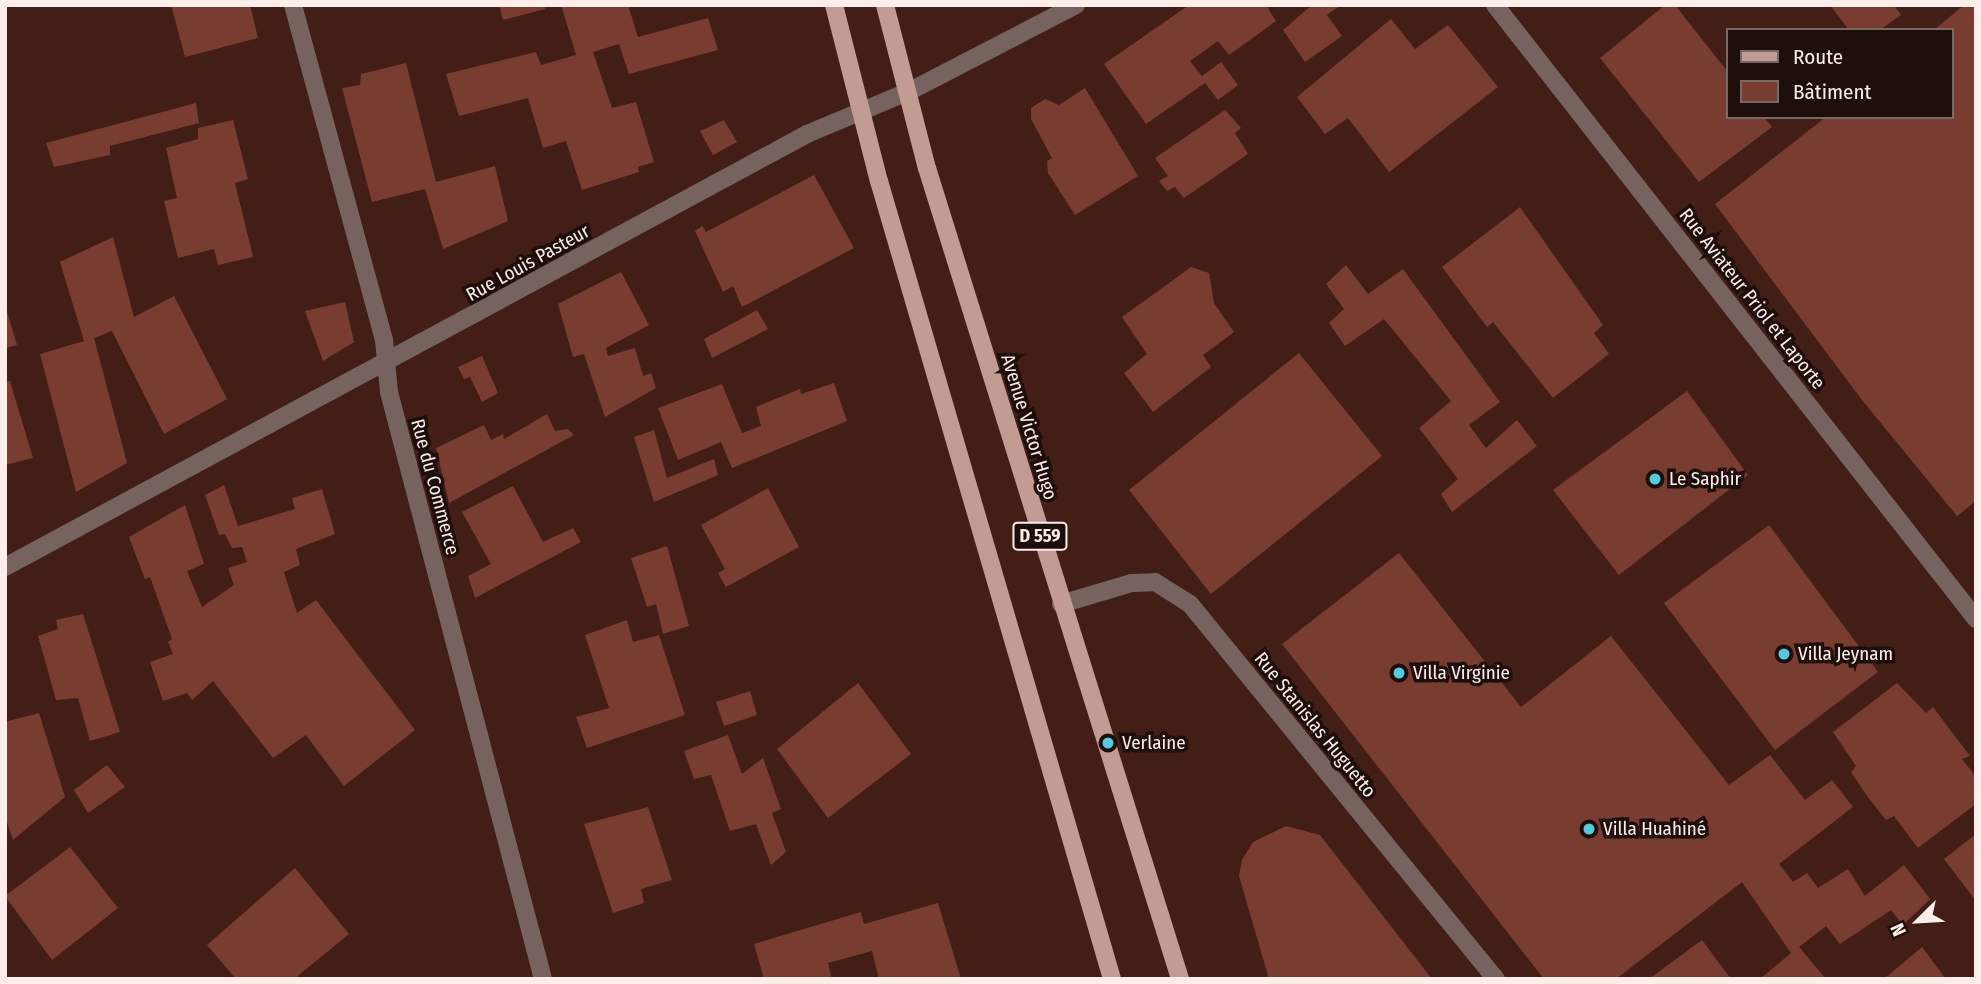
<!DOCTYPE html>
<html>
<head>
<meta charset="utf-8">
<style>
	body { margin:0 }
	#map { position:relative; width:1981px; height:984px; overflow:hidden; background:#421e17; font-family:"Fira Sans Condensed",sans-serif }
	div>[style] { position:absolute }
	.building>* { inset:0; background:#793c31 }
	.minor>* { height:18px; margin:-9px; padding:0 9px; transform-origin:9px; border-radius:9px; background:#76635f }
	.primary>* { height:18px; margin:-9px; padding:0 9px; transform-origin:9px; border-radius:9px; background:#c29b93 }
	.dots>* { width:19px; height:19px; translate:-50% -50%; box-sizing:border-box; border:4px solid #1e0e0b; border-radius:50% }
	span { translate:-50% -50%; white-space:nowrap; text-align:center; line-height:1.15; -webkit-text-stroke:7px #1e0e0b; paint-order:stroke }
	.shield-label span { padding:2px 5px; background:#1e0e0b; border:2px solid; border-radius:5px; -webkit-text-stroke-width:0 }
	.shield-label { font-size:18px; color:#fdeeeb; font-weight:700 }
	.street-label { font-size:19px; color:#fdeeeb }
	.poi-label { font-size:19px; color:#fdeeeb }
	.left { translate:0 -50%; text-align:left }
	.frame { position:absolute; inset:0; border:7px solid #fdeeeb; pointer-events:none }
	.legend { position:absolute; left:1726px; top:28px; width:228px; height:91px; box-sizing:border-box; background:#1e0e0b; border:2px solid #776865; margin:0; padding:9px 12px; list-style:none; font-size:21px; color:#fdeeeb }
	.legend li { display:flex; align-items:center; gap:14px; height:35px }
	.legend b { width:35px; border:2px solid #776865 }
	.north { position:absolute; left:1883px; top:886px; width:70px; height:70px; -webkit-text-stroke:5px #1e0e0b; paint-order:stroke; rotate:246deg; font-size:19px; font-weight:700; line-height:28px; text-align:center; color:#fdeeeb }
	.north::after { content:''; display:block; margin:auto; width:24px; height:32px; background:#fdeeeb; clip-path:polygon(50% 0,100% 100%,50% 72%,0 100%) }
</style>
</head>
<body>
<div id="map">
	<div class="building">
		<div style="clip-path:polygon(171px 5px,250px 5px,258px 38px,185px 57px)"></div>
		<div style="clip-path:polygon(499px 5px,544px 5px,545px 9px,503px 20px)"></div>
		<div style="clip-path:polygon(561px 5px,628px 5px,638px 37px,708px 18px,718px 50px,629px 74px,619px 44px,593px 52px,612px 108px,636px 102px,654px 162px,638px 167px,639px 172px,582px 190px,566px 141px,543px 148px,528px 98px,459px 116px,446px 74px,536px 52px,541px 65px,576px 55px)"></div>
		<div style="clip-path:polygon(1189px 5px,1266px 5px,1276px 21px,1229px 55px,1218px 41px,1190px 61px,1202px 76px,1221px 62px,1238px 85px,1218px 100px,1205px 83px,1146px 124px,1104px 64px)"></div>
		<div style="clip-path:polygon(1312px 5px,1341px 5px,1327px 15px,1342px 36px,1305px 62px,1283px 30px)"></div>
		<div style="clip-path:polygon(1665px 5px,1675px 5px,1727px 71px,1727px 117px,1764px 117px,1772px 127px,1699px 182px,1600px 58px)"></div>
		<div style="clip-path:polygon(1830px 5px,1894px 5px,1901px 15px,1880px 30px,1849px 30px)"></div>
		<div style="clip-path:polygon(1964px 5px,1976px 5px,1976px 501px,1957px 516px,1862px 400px,1715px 204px,1826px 117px,1951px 117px,1951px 30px,1934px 30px)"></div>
		<div style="clip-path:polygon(1391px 19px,1415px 49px,1448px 25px,1498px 87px,1389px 172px,1348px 118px,1325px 134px,1297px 97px)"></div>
		<div style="clip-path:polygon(406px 63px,436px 182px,495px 166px,508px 221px,443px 249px,425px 189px,372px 202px,342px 88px,360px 85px,361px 74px)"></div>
		<div style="clip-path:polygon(1085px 88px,1138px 176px,1075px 215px,1048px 173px,1047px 161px,1052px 158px,1031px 119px,1031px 108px,1045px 99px,1059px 105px)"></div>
		<div style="clip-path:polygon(196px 103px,199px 123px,110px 146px,110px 155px,54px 167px,46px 143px)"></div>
		<div style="clip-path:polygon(1225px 110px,1241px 128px,1235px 133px,1248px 154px,1184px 198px,1175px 187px,1167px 191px,1159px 181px,1168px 176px,1155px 158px)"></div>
		<div style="clip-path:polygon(233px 120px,248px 179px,235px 183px,253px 257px,218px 265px,214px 249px,178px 258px,164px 201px,177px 198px,166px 148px,198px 139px,198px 128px)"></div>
		<div style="clip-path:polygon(724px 120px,737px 142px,713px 155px,700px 131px)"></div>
		<div style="clip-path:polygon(814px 175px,854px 248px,742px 307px,733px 286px,723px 292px,695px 231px,702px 226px,706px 232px)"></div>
		<div style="clip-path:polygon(1520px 207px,1603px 325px,1594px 333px,1609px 354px,1553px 398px,1493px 322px,1487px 327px,1442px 267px)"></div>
		<div style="clip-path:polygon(113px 237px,134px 317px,174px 296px,227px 399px,164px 434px,112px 331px,94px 338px,127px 463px,76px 492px,40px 354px,84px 341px,60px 262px)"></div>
		<div style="clip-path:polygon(1346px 265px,1368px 294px,1403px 269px,1500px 402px,1469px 425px,1486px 448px,1517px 420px,1537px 446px,1452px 512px,1441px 494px,1458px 479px,1419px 428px,1451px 401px,1384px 319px,1345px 346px,1329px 323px,1344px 309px,1326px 284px)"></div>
		<div style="clip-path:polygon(1191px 267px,1209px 273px,1214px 303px,1234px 332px,1203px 355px,1211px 367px,1153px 412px,1124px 373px,1147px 354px,1122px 317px)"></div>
		<div style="clip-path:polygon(621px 272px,649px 325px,606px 348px,608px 356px,635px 348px,643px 376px,651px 373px,656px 388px,605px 417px,584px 354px,573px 357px,558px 304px)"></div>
		<div style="clip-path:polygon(345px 302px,354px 342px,323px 361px,305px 311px)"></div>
		<div style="clip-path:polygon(6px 308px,17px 345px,6px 348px,5px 345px)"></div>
		<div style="clip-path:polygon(757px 310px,768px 329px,712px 358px,704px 339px)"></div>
		<div style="clip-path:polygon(1299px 353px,1382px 456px,1211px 594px,1129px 490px)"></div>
		<div style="clip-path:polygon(482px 356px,498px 393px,482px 402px,470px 377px,464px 379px,458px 367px)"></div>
		<div style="clip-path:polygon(5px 381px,10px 381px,33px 458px,5px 465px)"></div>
		<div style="clip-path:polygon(834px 383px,847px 421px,732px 468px,721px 442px,678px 460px,658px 408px,722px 384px,742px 433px,761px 426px,756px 407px,800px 389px,801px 394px)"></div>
		<div style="clip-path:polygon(1687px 391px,1748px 475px,1619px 575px,1553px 490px)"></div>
		<div style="clip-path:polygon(547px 414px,555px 431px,568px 429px,574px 435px,449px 503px,436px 448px,484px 425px,491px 440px,503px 434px,504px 439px)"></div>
		<div style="clip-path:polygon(654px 430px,667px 478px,714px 459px,718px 475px,654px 502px,634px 437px)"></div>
		<div style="clip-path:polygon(224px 485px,238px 526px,295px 509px,292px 498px,322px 489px,335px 534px,296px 549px,300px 565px,284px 572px,297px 613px,316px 600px,415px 730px,344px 786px,306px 735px,273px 758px,213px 681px,192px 700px,187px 693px,163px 701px,150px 662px,173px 654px,168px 642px,172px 639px,150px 577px,145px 579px,129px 537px,185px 505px,204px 564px,187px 571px,202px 607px,234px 585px,228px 568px,247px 562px,242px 547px,232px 548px,225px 534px,219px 535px,205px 495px)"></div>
		<div style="clip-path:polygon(513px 486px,543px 542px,573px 528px,581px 542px,475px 598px,468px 576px,491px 564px,462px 512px)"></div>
		<div style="clip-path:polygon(768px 488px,799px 547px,726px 587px,718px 573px,725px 569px,701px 525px)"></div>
		<div style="clip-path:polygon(1769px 525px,1878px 672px,1775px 750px,1664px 603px)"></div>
		<div style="clip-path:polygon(667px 546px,689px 626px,663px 634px,656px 604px,647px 607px,631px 558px)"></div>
		<div style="clip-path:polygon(1399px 553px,1521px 707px,1611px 636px,1729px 785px,1770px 755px,1805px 800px,1832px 780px,1853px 807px,1779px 864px,1793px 882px,1807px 873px,1818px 888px,1848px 869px,1865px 896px,1904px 865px,1930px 899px,1903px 925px,1891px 910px,1840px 944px,1826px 926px,1799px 947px,1826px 979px,1760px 979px,1791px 953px,1742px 882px,1616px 979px,1544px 979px,1282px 644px)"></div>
		<div style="clip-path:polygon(83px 614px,120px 732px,90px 741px,78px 698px,56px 700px,38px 636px,58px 629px,56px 620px)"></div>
		<div style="clip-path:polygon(627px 620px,633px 642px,659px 635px,685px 715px,587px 748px,576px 717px,609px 708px,585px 635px)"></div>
		<div style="clip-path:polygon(858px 683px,911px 754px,828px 818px,777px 749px)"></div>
		<div style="clip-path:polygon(1897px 683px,1926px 713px,1933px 707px,1970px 756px,1962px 759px,1976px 777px,1976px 804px,1918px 848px,1894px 816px,1886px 820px,1867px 796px,1851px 772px,1856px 766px,1833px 732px)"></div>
		<div style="clip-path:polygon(750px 691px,757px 715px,724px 726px,716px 702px)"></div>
		<div style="clip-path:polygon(39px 713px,65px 797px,13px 840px,5px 816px,5px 722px)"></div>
		<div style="clip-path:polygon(728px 735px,742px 774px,763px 758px,781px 809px,772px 813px,786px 852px,771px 865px,756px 824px,730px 831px,711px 775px,694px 779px,684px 751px)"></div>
		<div style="clip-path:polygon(107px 765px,125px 787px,88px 813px,74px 790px)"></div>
		<div style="clip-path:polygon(648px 807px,672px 880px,641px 889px,644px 903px,613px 913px,584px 824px)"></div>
		<div style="clip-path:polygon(1286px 826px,1320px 835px,1432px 979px,1269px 979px,1239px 876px,1242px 860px,1253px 842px)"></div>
		<div style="clip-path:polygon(1976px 834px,1976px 901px,1944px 859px)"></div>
		<div style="clip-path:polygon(70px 847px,118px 908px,52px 960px,5px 896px)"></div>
		<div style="clip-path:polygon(295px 868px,349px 934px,294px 979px,236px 979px,207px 945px)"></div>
		<div style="clip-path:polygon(938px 903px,961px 979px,879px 979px,872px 951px,828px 963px,832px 979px,764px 979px,754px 944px,861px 912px,864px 924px)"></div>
		<div style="clip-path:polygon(1702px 940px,1731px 979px,1649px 979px)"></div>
		<div style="clip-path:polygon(1922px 947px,1946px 979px,1884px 979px)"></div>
	</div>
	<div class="minor">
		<div style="left:293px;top:5px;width:347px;rotate:74.8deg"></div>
		<div style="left:384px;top:340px;width:52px;rotate:84.5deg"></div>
		<div style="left:389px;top:392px;width:607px;rotate:75.3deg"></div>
		<div style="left:1495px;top:5px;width:780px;rotate:51.93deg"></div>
		<div style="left:5px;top:567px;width:911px;rotate:-28.36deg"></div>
		<div style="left:807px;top:134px;width:112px;rotate:-22.7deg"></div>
		<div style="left:910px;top:91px;width:187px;rotate:-27.4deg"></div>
		<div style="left:1061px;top:604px;width:74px;rotate:-16.5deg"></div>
		<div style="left:1132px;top:583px;width:23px;rotate:-2deg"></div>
		<div style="left:1155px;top:582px;width:41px;rotate:32.2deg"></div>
		<div style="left:1190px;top:604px;width:484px;rotate:50.8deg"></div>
	</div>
	<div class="primary">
		<div style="left:834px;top:5px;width:182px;rotate:75.7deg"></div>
		<div style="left:879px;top:181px;width:831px;rotate:73.72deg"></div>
		<div style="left:885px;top:5px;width:168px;rotate:75.6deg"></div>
		<div style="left:927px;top:168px;width:850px;rotate:72.67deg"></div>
	</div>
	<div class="dots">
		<div style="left:1655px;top:479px;background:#55cadf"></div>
		<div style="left:1784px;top:654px;background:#55cadf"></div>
		<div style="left:1399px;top:673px;background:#55cadf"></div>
		<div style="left:1108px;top:743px;background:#55cadf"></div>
		<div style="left:1589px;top:829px;background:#55cadf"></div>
	</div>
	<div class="shield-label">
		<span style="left:1040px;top:536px">D 559</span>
	</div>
	<div class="street-label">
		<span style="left:528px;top:263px;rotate:-29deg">Rue Louis Pasteur</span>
		<span style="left:1752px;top:299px;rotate:52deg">Rue Aviateur Priol et Laporte</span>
		<span style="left:1029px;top:427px;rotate:73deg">Avenue Victor Hugo</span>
		<span style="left:435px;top:487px;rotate:75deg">Rue du Commerce</span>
		<span style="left:1315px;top:725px;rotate:51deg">Rue Stanislas Huguetto</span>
	</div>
	<div class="poi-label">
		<span class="left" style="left:1669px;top:479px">Le Saphir</span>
		<span class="left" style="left:1798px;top:654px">Villa Jeynam</span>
		<span class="left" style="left:1413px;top:673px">Villa Virginie</span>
		<span class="left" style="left:1122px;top:743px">Verlaine</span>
		<span class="left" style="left:1603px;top:829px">Villa Huahiné</span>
	</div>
	<div class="frame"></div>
	<ul class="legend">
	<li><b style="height:9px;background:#c29b93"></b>Route</li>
	<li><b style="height:19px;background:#793c31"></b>Bâtiment</li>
	</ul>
	<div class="north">N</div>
</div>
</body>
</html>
